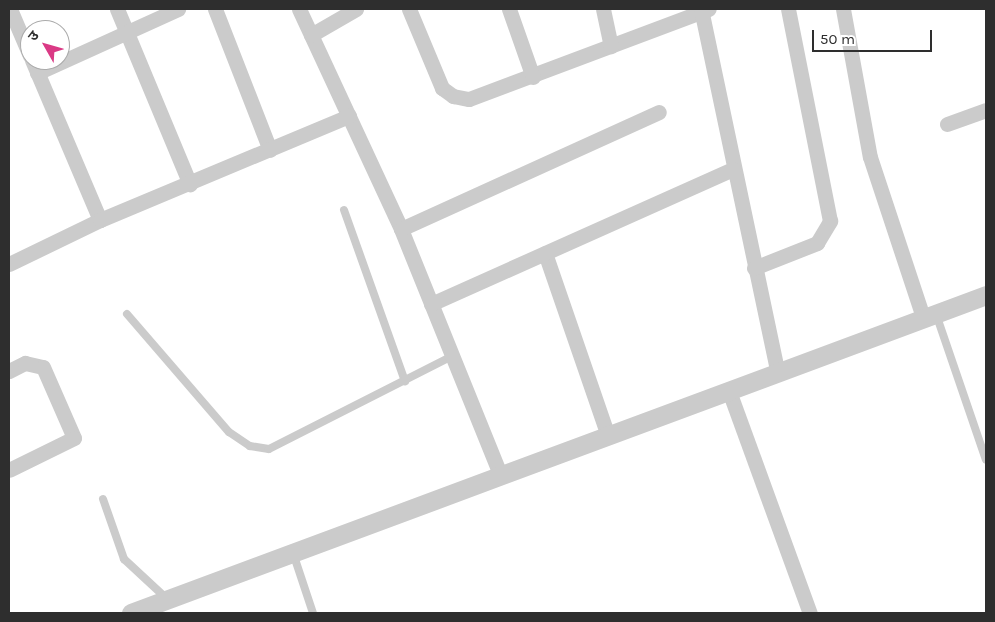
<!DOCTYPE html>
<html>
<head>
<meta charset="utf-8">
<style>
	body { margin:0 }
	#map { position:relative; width:995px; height:622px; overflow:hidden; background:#fff; font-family:Karla,"Noto Sans Devanagari",sans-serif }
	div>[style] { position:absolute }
	.service>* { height:8px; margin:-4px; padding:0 4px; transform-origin:4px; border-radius:4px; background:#cbcbcb }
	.minor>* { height:15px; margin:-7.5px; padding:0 7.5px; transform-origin:7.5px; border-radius:7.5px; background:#cbcbcb }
	.tertiary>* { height:19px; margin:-9.5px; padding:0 9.5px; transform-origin:9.5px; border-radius:9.5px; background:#cbcbcb }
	span { translate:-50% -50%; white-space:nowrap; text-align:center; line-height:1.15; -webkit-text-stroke:5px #fff; paint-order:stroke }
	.frame { position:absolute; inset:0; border:10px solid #2e2e2e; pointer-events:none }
	.north { position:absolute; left:20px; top:20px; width:50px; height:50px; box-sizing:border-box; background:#fff; border:1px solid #ababab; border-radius:50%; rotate:308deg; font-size:14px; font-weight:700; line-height:20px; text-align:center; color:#2e2e2e }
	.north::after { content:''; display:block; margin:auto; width:18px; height:22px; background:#da3a85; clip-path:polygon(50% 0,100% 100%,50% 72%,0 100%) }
	.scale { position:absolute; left:812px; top:30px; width:120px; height:22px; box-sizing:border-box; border:2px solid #2e2e2e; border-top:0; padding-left:6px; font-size:15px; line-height:18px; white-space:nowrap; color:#2e2e2e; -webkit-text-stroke:4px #fff; paint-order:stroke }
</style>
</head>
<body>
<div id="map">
	<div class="service">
		<div style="left:344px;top:210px;width:182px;rotate:70.4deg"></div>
		<div style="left:127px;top:314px;width:156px;rotate:49.2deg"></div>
		<div style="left:229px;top:432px;width:25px;rotate:34deg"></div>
		<div style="left:250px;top:446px;width:19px;rotate:9deg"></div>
		<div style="left:269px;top:449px;width:205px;rotate:-26.9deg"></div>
		<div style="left:936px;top:314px;width:154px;rotate:71.1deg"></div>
		<div style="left:103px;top:499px;width:64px;rotate:70.7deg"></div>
		<div style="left:124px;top:559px;width:57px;rotate:42.9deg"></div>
		<div style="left:293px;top:553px;width:63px;rotate:71.6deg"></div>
	</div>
	<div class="minor">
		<div style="left:10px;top:9px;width:51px;rotate:66.9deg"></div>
		<div style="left:117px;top:9px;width:190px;rotate:67.4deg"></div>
		<div style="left:215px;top:9px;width:151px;rotate:68.7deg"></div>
		<div style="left:299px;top:9px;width:242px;rotate:65.1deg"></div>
		<div style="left:401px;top:229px;width:266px;rotate:68deg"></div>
		<div style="left:409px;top:9px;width:86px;rotate:67.3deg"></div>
		<div style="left:442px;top:88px;width:14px;rotate:36deg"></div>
		<div style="left:453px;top:96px;width:16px;rotate:11deg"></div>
		<div style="left:469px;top:99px;width:256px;rotate:-20.6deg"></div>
		<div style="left:509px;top:9px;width:72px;rotate:70.6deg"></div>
		<div style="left:603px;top:9px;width:38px;rotate:78deg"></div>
		<div style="left:701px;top:9px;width:372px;rotate:78.1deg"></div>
		<div style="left:843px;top:9px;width:150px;rotate:79.7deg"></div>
		<div style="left:870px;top:157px;width:169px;rotate:71.7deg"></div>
		<div style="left:311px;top:35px;width:52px;rotate:-30deg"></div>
		<div style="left:32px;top:60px;width:174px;rotate:67deg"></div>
		<div style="left:37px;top:73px;width:155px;rotate:-24.4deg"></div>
		<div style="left:947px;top:124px;width:41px;rotate:-19.7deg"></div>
		<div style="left:401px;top:229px;width:283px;rotate:-24.4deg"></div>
		<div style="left:545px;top:253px;width:194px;rotate:71deg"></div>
		<div style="left:9px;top:264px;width:101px;rotate:-25.8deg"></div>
		<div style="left:100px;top:220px;width:270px;rotate:-22.7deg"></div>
		<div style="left:754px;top:268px;width:68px;rotate:-21.6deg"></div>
		<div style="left:817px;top:243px;width:26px;rotate:-59deg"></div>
		<div style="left:830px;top:221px;width:216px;rotate:-101.2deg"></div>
		<div style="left:431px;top:304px;width:331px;rotate:-24.1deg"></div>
		<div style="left:9px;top:371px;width:18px;rotate:-27deg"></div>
		<div style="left:25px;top:363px;width:18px;rotate:13deg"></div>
		<div style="left:43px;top:367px;width:77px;rotate:66.4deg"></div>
		<div style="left:74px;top:438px;width:72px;rotate:153.8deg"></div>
		<div style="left:729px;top:391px;width:236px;rotate:70deg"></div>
	</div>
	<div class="tertiary">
		<div style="left:131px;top:613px;width:912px;rotate:-20.4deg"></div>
	</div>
	<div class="frame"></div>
	<div class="north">उ</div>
	<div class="scale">50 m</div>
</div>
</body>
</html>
